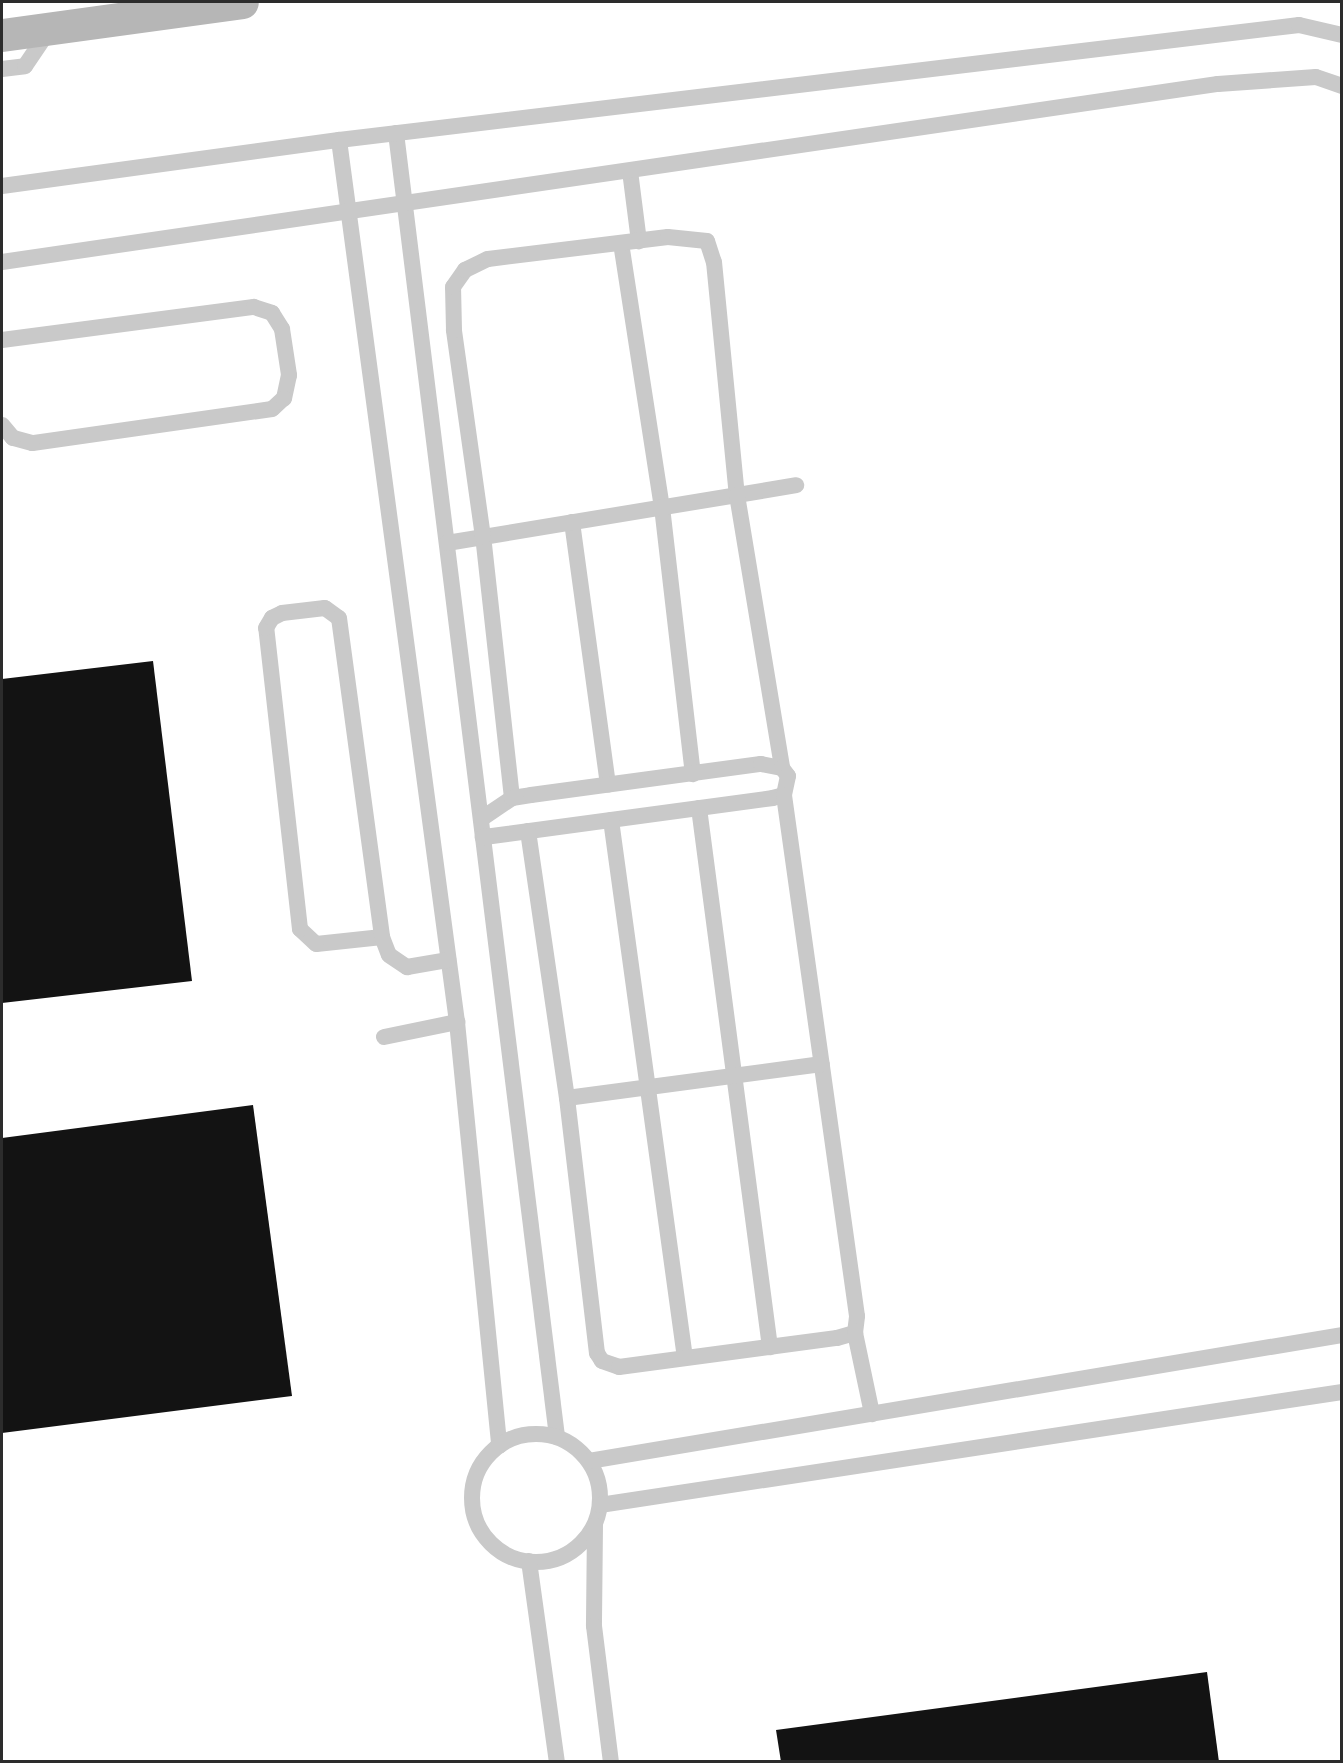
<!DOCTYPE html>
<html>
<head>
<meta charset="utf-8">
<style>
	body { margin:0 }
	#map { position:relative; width:1343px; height:1763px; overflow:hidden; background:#fff; font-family:Quicksand,sans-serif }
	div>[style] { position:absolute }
	.building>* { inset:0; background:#131313 }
	.lane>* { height:16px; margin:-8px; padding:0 8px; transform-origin:8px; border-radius:8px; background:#c9c9c9 }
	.lane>.ring { margin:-8px; padding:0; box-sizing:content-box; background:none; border:16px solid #c9c9c9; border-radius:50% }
	.secondary>* { height:33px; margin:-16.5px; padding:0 16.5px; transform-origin:16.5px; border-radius:16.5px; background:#b6b6b6 }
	span { translate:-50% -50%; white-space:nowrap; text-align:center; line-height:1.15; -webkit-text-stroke:6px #fff; paint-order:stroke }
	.frame { position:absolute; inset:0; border:3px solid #2c2c2c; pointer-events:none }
</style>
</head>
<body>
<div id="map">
	<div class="building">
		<div style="clip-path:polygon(153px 661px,192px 981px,2px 1003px,2px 679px)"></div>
		<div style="clip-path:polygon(253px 1105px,292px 1396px,2px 1433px,2px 1138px)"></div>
		<div style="clip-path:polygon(1207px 1672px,1219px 1762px,781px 1762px,776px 1730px)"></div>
	</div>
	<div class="lane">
		<div style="left:2px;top:69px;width:23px;rotate:-7deg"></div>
		<div style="left:25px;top:66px;width:45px;rotate:-56deg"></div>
		<div style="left:396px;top:133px;width:1314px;rotate:82.96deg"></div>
		<div style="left:339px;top:140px;width:890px;rotate:82.38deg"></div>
		<div style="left:457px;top:1022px;width:426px;rotate:84.3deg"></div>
		<div style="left:630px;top:171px;width:71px;rotate:82.7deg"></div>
		<div style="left:2px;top:186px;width:340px;rotate:-7.8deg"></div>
		<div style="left:339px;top:140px;width:967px;rotate:-6.83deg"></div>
		<div style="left:1299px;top:25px;width:44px;rotate:13.1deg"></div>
		<div style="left:621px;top:243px;width:267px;rotate:81.2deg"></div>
		<div style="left:662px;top:507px;width:269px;rotate:83.4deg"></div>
		<div style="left:2px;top:262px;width:1229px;rotate:-8.33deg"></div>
		<div style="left:1218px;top:84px;width:98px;rotate:-4.1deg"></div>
		<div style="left:1316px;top:77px;width:28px;rotate:19deg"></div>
		<div style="left:2px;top:340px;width:254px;rotate:-7.5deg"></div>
		<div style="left:254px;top:307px;width:19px;rotate:18deg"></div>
		<div style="left:272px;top:313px;width:19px;rotate:58deg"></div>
		<div style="left:282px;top:329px;width:47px;rotate:81.3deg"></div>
		<div style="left:289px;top:375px;width:24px;rotate:102deg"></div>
		<div style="left:284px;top:398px;width:16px;rotate:137deg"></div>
		<div style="left:272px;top:409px;width:242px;rotate:171.9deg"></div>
		<div style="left:32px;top:443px;width:20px;rotate:-165deg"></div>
		<div style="left:13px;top:438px;width:17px;rotate:-130deg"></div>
		<div style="left:572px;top:522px;width:265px;rotate:82.2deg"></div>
		<div style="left:447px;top:543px;width:354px;rotate:-9.4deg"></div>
		<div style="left:512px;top:798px;width:263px;rotate:-96.3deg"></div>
		<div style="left:483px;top:537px;width:209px;rotate:-98deg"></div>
		<div style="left:454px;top:330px;width:43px;rotate:-91.3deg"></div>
		<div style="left:453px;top:287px;width:21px;rotate:-55deg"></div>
		<div style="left:465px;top:270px;width:25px;rotate:-26deg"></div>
		<div style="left:488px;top:259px;width:181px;rotate:-7deg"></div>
		<div style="left:668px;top:237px;width:39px;rotate:6deg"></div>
		<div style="left:707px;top:241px;width:22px;rotate:72deg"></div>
		<div style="left:714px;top:262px;width:234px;rotate:84.4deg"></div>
		<div style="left:737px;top:495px;width:277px;rotate:80.6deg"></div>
		<div style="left:699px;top:808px;width:544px;rotate:82.5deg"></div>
		<div style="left:481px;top:819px;width:37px;rotate:-34deg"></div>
		<div style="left:512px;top:798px;width:19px;rotate:-9deg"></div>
		<div style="left:531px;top:795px;width:232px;rotate:-7.7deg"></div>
		<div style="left:761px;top:764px;width:21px;rotate:11deg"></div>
		<div style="left:782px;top:768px;width:10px;rotate:53deg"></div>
		<div style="left:788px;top:776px;width:19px;rotate:102deg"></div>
		<div style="left:784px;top:795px;width:11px;rotate:165deg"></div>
		<div style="left:773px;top:798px;width:293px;rotate:172.3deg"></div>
		<div style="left:611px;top:820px;width:543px;rotate:82.17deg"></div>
		<div style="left:528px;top:831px;width:270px;rotate:81.7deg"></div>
		<div style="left:567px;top:1098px;width:257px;rotate:83.3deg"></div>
		<div style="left:597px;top:1353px;width:9px;rotate:58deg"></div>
		<div style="left:602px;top:1361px;width:18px;rotate:19deg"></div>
		<div style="left:619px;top:1367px;width:220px;rotate:-7.6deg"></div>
		<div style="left:837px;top:1338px;width:19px;rotate:-16deg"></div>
		<div style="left:855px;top:1333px;width:17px;rotate:-83deg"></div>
		<div style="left:857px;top:1316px;width:526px;rotate:-97.98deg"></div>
		<div style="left:382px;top:937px;width:66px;rotate:173.9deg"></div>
		<div style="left:316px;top:944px;width:22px;rotate:-137deg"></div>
		<div style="left:300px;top:929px;width:303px;rotate:-96.4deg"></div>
		<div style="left:266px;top:628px;width:12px;rotate:-59deg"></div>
		<div style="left:272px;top:618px;width:11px;rotate:-27deg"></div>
		<div style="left:282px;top:613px;width:43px;rotate:-6.6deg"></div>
		<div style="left:325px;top:608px;width:17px;rotate:36deg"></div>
		<div style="left:339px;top:618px;width:322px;rotate:82.3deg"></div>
		<div style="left:382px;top:937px;width:19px;rotate:69deg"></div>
		<div style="left:389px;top:955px;width:22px;rotate:34deg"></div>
		<div style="left:407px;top:967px;width:42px;rotate:-9.7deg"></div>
		<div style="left:384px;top:1037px;width:75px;rotate:-11.6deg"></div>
		<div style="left:567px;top:1098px;width:257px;rotate:-7.6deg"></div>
		<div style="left:855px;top:1333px;width:83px;rotate:78.1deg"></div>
		<div class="ring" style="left:472px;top:1434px;width:112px;height:112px"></div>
		<div style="left:589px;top:1461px;width:763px;rotate:-9.5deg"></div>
		<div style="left:600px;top:1505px;width:751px;rotate:-8.66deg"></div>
		<div style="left:595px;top:1525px;width:101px;rotate:90.6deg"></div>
		<div style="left:594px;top:1626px;width:137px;rotate:82.9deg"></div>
		<div style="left:529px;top:1561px;width:203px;rotate:82.1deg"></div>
	</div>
	<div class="secondary">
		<div style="left:2px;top:35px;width:242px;rotate:-7.8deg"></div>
	</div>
	<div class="frame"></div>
</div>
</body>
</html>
